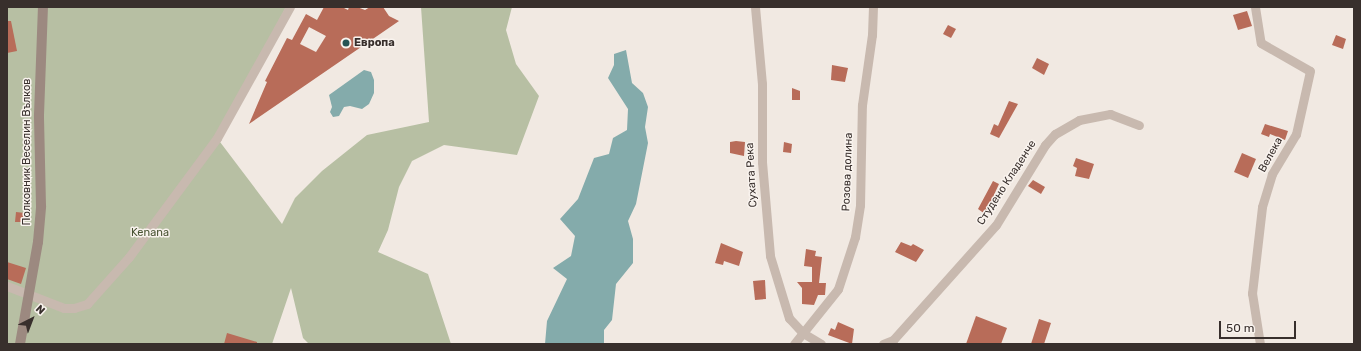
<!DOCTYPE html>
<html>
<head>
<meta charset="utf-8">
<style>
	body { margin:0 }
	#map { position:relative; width:1361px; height:351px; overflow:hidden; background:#f1e9e2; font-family:Rubik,sans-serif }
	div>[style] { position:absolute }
	.green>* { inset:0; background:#b7bfa3 }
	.water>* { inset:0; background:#84abab }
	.building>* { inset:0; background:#b86c59 }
	.minor>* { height:9px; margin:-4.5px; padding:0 4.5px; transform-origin:4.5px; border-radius:4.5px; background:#c8b9af }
	.secondary>* { height:10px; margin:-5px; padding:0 5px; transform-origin:5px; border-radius:5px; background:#9c8980 }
	.dots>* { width:11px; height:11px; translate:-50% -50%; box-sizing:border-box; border:2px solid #f9f3ee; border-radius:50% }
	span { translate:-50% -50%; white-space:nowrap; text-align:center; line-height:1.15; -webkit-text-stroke:3px #f9f3ee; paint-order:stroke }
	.poi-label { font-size:11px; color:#382f2c; font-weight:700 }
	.left { translate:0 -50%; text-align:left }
	.street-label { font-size:11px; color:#382f2c }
	.park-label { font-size:11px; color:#495333 }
	.frame { position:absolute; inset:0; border:8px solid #382f2c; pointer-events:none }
	.north { position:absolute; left:12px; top:299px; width:40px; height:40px; -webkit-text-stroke:3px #f9f3ee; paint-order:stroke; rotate:42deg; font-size:11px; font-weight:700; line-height:16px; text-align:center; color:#382f2c }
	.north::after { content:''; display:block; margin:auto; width:14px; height:18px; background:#382f2c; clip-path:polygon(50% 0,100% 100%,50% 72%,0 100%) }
	.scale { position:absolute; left:1219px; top:321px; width:77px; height:18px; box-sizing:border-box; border:2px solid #382f2c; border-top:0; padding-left:5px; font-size:12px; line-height:14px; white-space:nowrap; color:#382f2c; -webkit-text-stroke:3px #f9f3ee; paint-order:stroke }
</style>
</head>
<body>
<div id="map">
	<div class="green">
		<div style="clip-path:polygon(7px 7px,286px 7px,217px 138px,282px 224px,295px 198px,322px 171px,367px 135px,429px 122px,421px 7px,512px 7px,506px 30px,516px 64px,539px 96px,517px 155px,444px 145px,412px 161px,399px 187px,388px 230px,378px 252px,428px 274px,451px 344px,309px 344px,303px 338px,291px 288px,272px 344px,7px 344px)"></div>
	</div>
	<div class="water">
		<div style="clip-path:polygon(626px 50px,632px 83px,643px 93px,648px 107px,645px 127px,648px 143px,636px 204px,628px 221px,633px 239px,633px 263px,616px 284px,612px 320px,604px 330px,604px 344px,545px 344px,547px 321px,567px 279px,553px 268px,571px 256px,575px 236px,560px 219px,578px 199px,594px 158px,609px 154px,613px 138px,627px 130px,628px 109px,608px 78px,614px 65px,614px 54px)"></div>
		<div style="clip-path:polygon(364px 70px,371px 72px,374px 80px,374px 93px,369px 104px,362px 109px,350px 106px,344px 107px,339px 116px,333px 117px,330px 112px,332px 107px,329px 95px)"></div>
	</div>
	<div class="building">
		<div style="clip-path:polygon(evenodd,324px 7px,342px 7px,348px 10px,349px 7px,357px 7px,365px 10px,370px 7px,383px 7px,389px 16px,399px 21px,249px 124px,267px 82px,265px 81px,287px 38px,292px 40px,306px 14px,317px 20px,324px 7px,309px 27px,326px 36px,316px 52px,300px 44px,309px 27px)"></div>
		<div style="clip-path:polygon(1247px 11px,1252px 26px,1238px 30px,1233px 15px)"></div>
		<div style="clip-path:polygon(7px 21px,11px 21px,17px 51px,7px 53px)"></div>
		<div style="clip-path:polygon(948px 25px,956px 29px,951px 38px,943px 34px)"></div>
		<div style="clip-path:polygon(1336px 35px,1346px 39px,1343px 49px,1332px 45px)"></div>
		<div style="clip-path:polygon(1037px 58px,1049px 64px,1044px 75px,1032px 68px)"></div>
		<div style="clip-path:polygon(832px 65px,848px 68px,845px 82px,831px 80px)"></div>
		<div style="clip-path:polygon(792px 88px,800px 91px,800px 100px,792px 100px)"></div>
		<div style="clip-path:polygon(1009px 101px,1018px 104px,999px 138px,990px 134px,994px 124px,998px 126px)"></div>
		<div style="clip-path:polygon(1265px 124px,1288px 131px,1285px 140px,1270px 134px,1269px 137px,1261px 134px)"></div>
		<div style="clip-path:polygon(736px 141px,745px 142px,744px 156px,730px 153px,730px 142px)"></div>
		<div style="clip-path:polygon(784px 142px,792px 144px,791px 153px,783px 152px)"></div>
		<div style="clip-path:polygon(1242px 153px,1256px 159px,1248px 178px,1234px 172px)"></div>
		<div style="clip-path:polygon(1076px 158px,1094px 164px,1089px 179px,1075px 176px,1077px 168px,1073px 166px)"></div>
		<div style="clip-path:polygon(1033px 180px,1045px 187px,1041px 194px,1028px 186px)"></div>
		<div style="clip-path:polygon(993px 181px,999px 184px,993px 197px,995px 198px,985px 214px,978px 209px)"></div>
		<div style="clip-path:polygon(16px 212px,25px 213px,24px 222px,15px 222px)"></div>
		<div style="clip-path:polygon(901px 242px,911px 246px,913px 244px,924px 250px,916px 262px,895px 252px)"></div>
		<div style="clip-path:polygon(721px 243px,743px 252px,739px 266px,724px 261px,723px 265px,715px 263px)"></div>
		<div style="clip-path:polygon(806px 249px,816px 251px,815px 256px,822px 257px,819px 283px,826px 283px,825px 295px,818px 295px,814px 305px,802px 304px,802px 288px,797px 282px,812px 282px,812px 267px,804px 266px)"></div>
		<div style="clip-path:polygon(7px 262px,26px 268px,21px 284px,7px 279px)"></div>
		<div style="clip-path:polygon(765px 280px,766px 299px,755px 300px,753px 281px)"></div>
		<div style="clip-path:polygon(976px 316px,1007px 328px,1001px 344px,966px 344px)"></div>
		<div style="clip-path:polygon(1039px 319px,1051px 323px,1044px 344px,1031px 344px)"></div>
		<div style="clip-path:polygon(838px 322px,854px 329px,852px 344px,828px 335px,831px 328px,835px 330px)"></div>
		<div style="clip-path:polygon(227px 333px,257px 342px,257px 344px,224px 344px)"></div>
	</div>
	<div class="minor">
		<div style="left:755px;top:7px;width:77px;rotate:84.8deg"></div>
		<div style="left:762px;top:84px;width:78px;rotate:90deg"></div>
		<div style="left:762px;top:162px;width:94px;rotate:85.1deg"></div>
		<div style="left:770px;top:256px;width:65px;rotate:73deg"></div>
		<div style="left:789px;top:318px;width:21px;rotate:47deg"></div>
		<div style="left:803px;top:333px;width:21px;rotate:31deg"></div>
		<div style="left:1255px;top:7px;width:36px;rotate:81deg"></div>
		<div style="left:1261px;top:43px;width:56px;rotate:29.7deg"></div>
		<div style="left:1310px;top:71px;width:65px;rotate:102.5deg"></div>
		<div style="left:1296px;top:134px;width:47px;rotate:121deg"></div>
		<div style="left:1272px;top:174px;width:34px;rotate:107deg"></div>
		<div style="left:1262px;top:207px;width:87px;rotate:96.6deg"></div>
		<div style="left:1252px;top:293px;width:52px;rotate:81.1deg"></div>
		<div style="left:7px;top:286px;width:61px;rotate:21.1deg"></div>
		<div style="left:64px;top:308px;width:10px"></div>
		<div style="left:74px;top:308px;width:14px;rotate:-17deg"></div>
		<div style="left:87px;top:304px;width:63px;rotate:-48.2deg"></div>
		<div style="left:129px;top:257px;width:148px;rotate:-53.5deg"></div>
		<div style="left:217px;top:138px;width:150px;rotate:-60.9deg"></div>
		<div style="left:794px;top:344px;width:70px;rotate:-51.3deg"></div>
		<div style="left:838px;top:289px;width:55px;rotate:-71.9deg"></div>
		<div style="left:855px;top:237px;width:32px;rotate:-81deg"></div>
		<div style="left:860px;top:205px;width:100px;rotate:-88.9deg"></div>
		<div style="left:862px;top:105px;width:71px;rotate:-81.9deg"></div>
		<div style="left:872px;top:35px;width:28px;rotate:-88deg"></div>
		<div style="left:883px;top:344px;width:11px;rotate:-22deg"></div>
		<div style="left:893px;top:340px;width:154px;rotate:-48.2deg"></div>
		<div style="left:996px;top:225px;width:94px;rotate:-58.5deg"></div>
		<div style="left:1045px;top:145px;width:15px;rotate:-48deg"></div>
		<div style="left:1055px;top:134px;width:28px;rotate:-30deg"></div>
		<div style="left:1079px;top:120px;width:32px;rotate:-11deg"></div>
		<div style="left:1110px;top:114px;width:31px;rotate:21deg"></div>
	</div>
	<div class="secondary">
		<div style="left:20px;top:344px;width:104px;rotate:-80deg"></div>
		<div style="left:38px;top:242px;width:36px;rotate:-85deg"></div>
		<div style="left:41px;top:206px;width:91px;rotate:-91.3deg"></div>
		<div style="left:39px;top:115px;width:108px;rotate:-87.9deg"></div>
	</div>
	<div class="dots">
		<div style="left:346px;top:43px;background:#265455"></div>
	</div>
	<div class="poi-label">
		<span class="left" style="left:354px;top:43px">Европа</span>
	</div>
	<div class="street-label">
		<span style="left:27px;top:152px;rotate:-90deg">Полковник Веселин Вълков</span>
		<span style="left:1271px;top:155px;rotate:-61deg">Велека</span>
		<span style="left:848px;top:172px;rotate:-88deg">Розова долина</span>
		<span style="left:752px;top:175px;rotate:-93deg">Сухата Река</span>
		<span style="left:1007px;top:183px;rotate:-57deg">Студено Кладенче</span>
	</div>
	<div class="park-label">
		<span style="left:150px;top:233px">Kenana</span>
	</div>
	<div class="frame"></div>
	<div class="north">N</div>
	<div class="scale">50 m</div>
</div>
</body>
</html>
